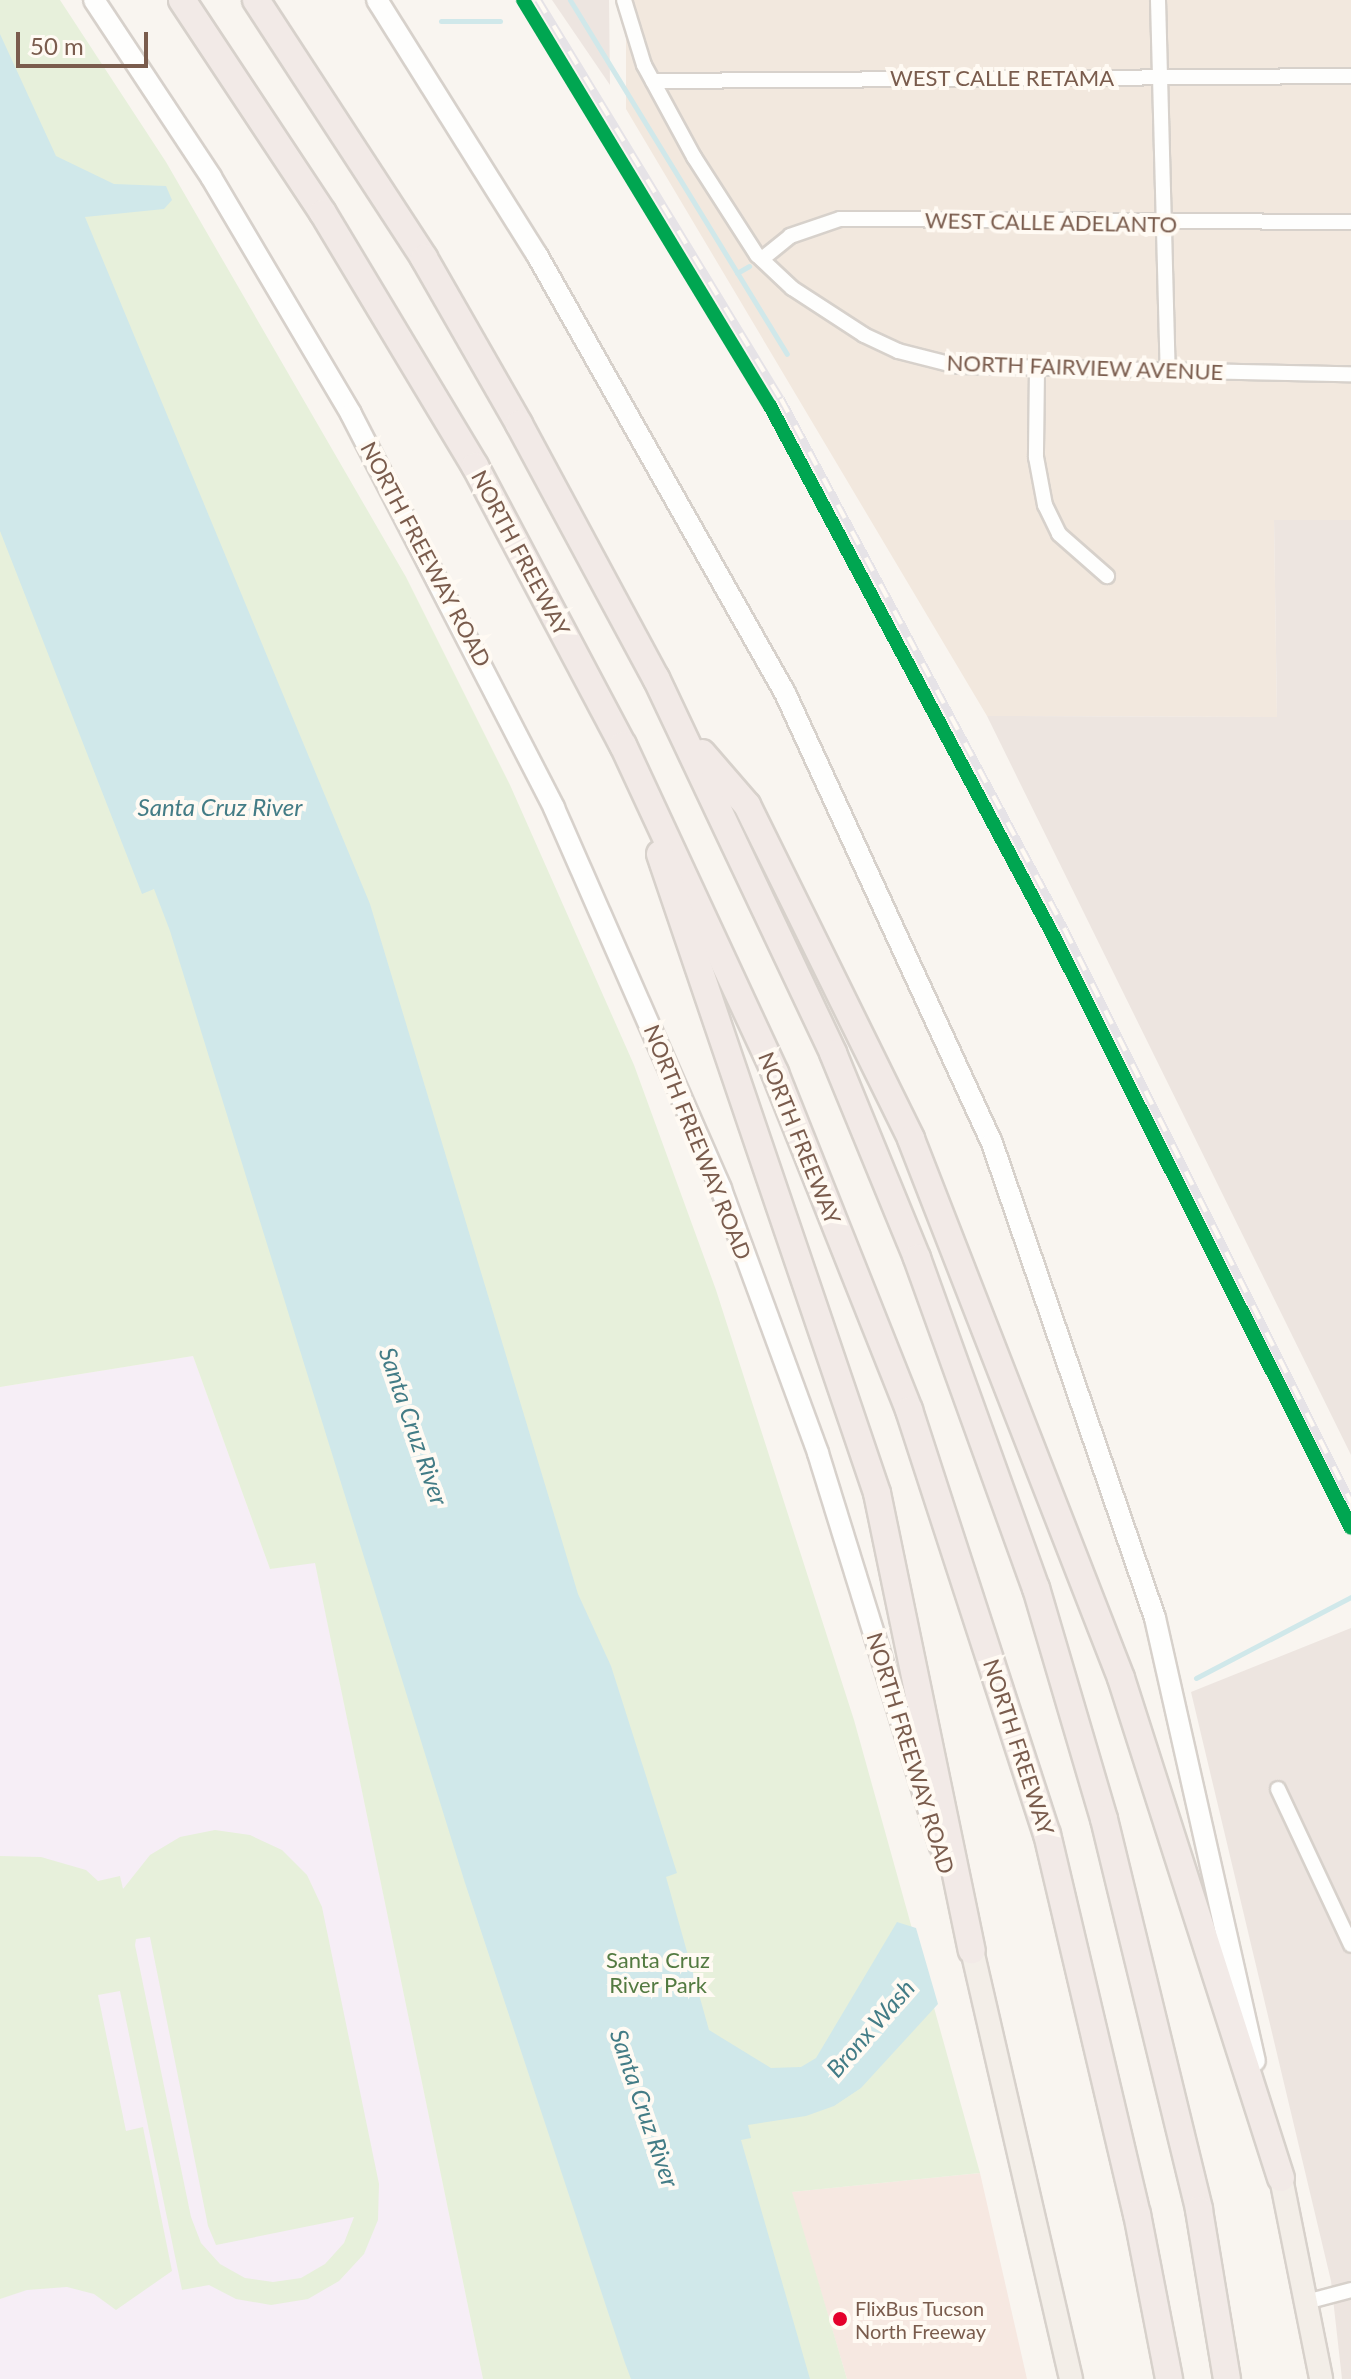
<!DOCTYPE html>
<html>
<head>
<meta charset="utf-8">
<style>
	body { margin:0 }
	#map { position:relative; width:1351px; height:2379px; overflow:hidden; background:#f9f5f0; font-family:Lato,sans-serif }
	div>[style] { position:absolute }
	.residential>* { inset:0; background:#f2e8de }
	.commercial>* { inset:0; background:#f6e8e1 }
	.industrial>* { inset:0; background:#ede5e0 }
	.education>* { inset:0; background:#f6eef6 }
	.green>* { inset:0; background:#e7f0db }
	.water>* { inset:0; background:#d0e8ea }
	.stream>* { height:5px; margin:-2.5px; padding:0 2.5px; transform-origin:2.5px; border-radius:2.5px; background:#d0e8ea }
	.roads { filter:drop-shadow(2px 0 #d7d1cb) drop-shadow(-2px 0 #d7d1cb) drop-shadow(0 2px #d7d1cb) drop-shadow(0 -2px #d7d1cb) }
	.minor>* { height:14px; margin:-7px; padding:0 7px; transform-origin:7px; border-radius:7px; background:#fefefd }
	.secondary>* { height:20px; margin:-10px; padding:0 10px; transform-origin:10px; border-radius:10px; background:#fefefd }
	.primary>* { height:22px; margin:-11px; padding:0 11px; transform-origin:11px; border-radius:11px; background:#f3eee8 }
	.motorway>* { height:26px; margin:-13px; padding:0 13px; transform-origin:13px; border-radius:13px; background:#f2eae7 }
	.rail>* { height:8px; margin-top:-4px; transform-origin:0; background:repeating-linear-gradient(90deg,#fffaf3 0 15px,#e6e3e7 0 30px); box-sizing:border-box; border-block:2px solid #e6e3e7 }
	.rail-1>* { height:14px; margin:-7px; padding:0 7px; transform-origin:7px; border-radius:7px; background:#00a651 }
	.dots>* { width:22px; height:22px; translate:-50% -50%; box-sizing:border-box; border:4px solid #fffaf3; border-radius:50% }
	span { translate:-50% -50%; white-space:nowrap; text-align:center; line-height:1.15; -webkit-text-stroke:8px #fffaf3; paint-order:stroke }
	.bus-label { font-size:20px; color:#7a5c4d }
	.left { translate:0 -50%; text-align:left }
	.street-label { font-size:22px; color:#7a5c4d }
	.park-label { font-size:22px; color:#537a41 }
	.water-label { font-size:24px; color:#437c86; font-style:italic }
	.scale { position:absolute; left:16px; top:32px; width:132px; height:36px; box-sizing:border-box; border:4px solid #7a5c4d; border-top:0; padding-left:10px; font-size:24px; line-height:28px; white-space:nowrap; color:#7a5c4d; -webkit-text-stroke:6px #fffaf3; paint-order:stroke }
</style>
</head>
<body>
<div id="map">
	<div class="residential">
		<div style="clip-path:polygon(626px 0,1351px 0,1351px 520px,1274px 520px,1277px 717px,987px 716px,626px 109px)"></div>
	</div>
	<div class="commercial">
		<div style="clip-path:polygon(980px 2173px,1027px 2379px,847px 2379px,791px 2192px)"></div>
	</div>
	<div class="industrial">
		<div style="clip-path:polygon(552px 0,609px 0,610px 85px)"></div>
		<div style="clip-path:polygon(1274px 520px,1351px 520px,1351px 1455px,987px 716px,1277px 717px)"></div>
		<div style="clip-path:polygon(1351px 1628px,1351px 2379px,1342px 2379px,1331px 2281px,1191px 1692px)"></div>
	</div>
	<div class="education">
		<div style="clip-path:polygon(193px 1356px,270px 1569px,315px 1562px,483px 2379px,0 2379px,0 1387px)"></div>
	</div>
	<div class="green">
		<div style="clip-path:polygon(0 0,60px 0,166px 162px,406px 577px,510px 785px,634px 1065px,716px 1290px,854px 1720px,980px 2173px,792px 2192px,847px 2379px,483px 2379px,315px 1563px,270px 1569px,193px 1356px,0 1387px)"></div>
		<div style="clip-path:polygon(evenodd,215px 1830px,250px 1835px,282px 1850px,307px 1875px,322px 1907px,379px 2184px,378px 2220px,364px 2254px,339px 2281px,308px 2299px,271px 2305px,236px 2299px,209px 2285px,182px 2290px,120px 1991px,98px 1995px,126px 2131px,143px 2127px,172px 2271px,116px 2310px,94px 2294px,67px 2287px,27px 2290px,0 2299px,0 1856px,41px 1857px,86px 1870px,98px 1881px,120px 1876px,123px 1889px,150px 1855px,180px 1837px,215px 1830px,150px 1937px,208px 2226px,216px 2245px,354px 2217px,344px 2243px,325px 2264px,301px 2278px,273px 2282px,245px 2278px,220px 2264px,201px 2243px,191px 2217px,135px 1945px,136px 1939px,150px 1937px)"></div>
	</div>
	<div class="water">
		<div style="clip-path:polygon(0 34px,56px 156px,114px 184px,166px 186px,172px 200px,164px 209px,85px 217px,370px 904px,578px 1594px,611px 1666px,677px 1873px,666px 1877px,709px 2030px,771px 2068px,801px 2067px,816px 2058px,897px 1922px,916px 1928px,938px 2004px,861px 2088px,834px 2106px,806px 2116px,748px 2125px,751px 2138px,741px 2140px,810px 2379px,631px 2379px,625px 2363px,465px 1883px,170px 931px,154px 889px,142px 894px,0 531px)"></div>
	</div>
	<div class="stream">
		<div style="left:570px;top:0;width:415px;rotate:58.5deg"></div>
		<div style="left:441px;top:21px;width:59px"></div>
		<div style="left:737px;top:273px;width:14px;rotate:-30deg"></div>
		<div style="left:1196px;top:1678px;width:175px;rotate:-27.6deg"></div>
	</div>
	<div class="roads">
		<div class="minor">
			<div style="left:624px;top:0;width:68px;rotate:72.9deg"></div>
			<div style="left:644px;top:65px;width:105px;rotate:61.5deg"></div>
			<div style="left:694px;top:157px;width:117px;rotate:57.3deg"></div>
			<div style="left:757px;top:255px;width:48px;rotate:43.3deg"></div>
			<div style="left:792px;top:288px;width:86px;rotate:33.1deg"></div>
			<div style="left:864px;top:335px;width:38px;rotate:25deg"></div>
			<div style="left:898px;top:351px;width:61px;rotate:14.3deg"></div>
			<div style="left:957px;top:366px;width:394px;rotate:1.2deg"></div>
			<div style="left:1158px;top:0;width:371px;rotate:88.5deg"></div>
			<div style="left:653px;top:81px;width:698px;rotate:-0.41deg"></div>
			<div style="left:762px;top:259px;width:36px;rotate:-39deg"></div>
			<div style="left:790px;top:236px;width:53px;rotate:-18.8deg"></div>
			<div style="left:840px;top:219px;width:511px;rotate:0.34deg"></div>
			<div style="left:1037px;top:369px;width:88px;rotate:90.7deg"></div>
			<div style="left:1036px;top:457px;width:49px;rotate:79.4deg"></div>
			<div style="left:1045px;top:505px;width:32px;rotate:64deg"></div>
			<div style="left:1059px;top:534px;width:64px;rotate:41.2deg"></div>
			<div style="left:1278px;top:1789px;width:172px;rotate:64.9deg"></div>
			<div style="left:1306px;top:2302px;width:47px;rotate:-14.9deg"></div>
		</div>
		<div class="secondary">
			<div style="left:94px;top:0;width:212px;rotate:56.5deg"></div>
			<div style="left:211px;top:177px;width:275px;rotate:59.4deg"></div>
			<div style="left:351px;top:414px;width:443px;rotate:62.7deg"></div>
			<div style="left:554px;top:808px;width:416px;rotate:66.3deg"></div>
			<div style="left:721px;top:1189px;width:281px;rotate:69.8deg"></div>
			<div style="left:818px;top:1453px;width:412px;rotate:72.8deg"></div>
			<div style="left:377px;top:0;width:301px;rotate:57.9deg"></div>
			<div style="left:537px;top:255px;width:503px;rotate:60.48deg"></div>
			<div style="left:785px;top:693px;width:495px;rotate:65.3deg"></div>
			<div style="left:992px;top:1143px;width:502px;rotate:71.06deg"></div>
			<div style="left:1155px;top:1618px;width:454px;rotate:77.3deg"></div>
		</div>
		<div class="primary">
			<div style="left:972px;top:1950px;width:440px;rotate:77deg"></div>
			<div style="left:1281px;top:2178px;width:205px;rotate:78.7deg"></div>
		</div>
		<div class="motorway">
			<div style="left:182px;top:0;width:255px;rotate:56.5deg"></div>
			<div style="left:323px;top:213px;width:295px;rotate:59deg"></div>
			<div style="left:475px;top:466px;width:316px;rotate:62.1deg"></div>
			<div style="left:623px;top:745px;width:362px;rotate:65.1deg"></div>
			<div style="left:775px;top:1073px;width:363px;rotate:68.3deg"></div>
			<div style="left:909px;top:1410px;width:446px;rotate:72deg"></div>
			<div style="left:1047px;top:1834px;width:391px;rotate:76.7deg"></div>
			<div style="left:1137px;top:2214px;width:168px;rotate:79deg"></div>
			<div style="left:256px;top:0;width:308px;rotate:56.9deg"></div>
			<div style="left:424px;top:258px;width:191px;rotate:60.2deg"></div>
			<div style="left:519px;top:424px;width:289px;rotate:61.7deg"></div>
			<div style="left:656px;top:678px;width:415px;rotate:64.7deg"></div>
			<div style="left:833px;top:1053px;width:222px;rotate:67.7deg"></div>
			<div style="left:917px;top:1258px;width:351px;rotate:70.2deg"></div>
			<div style="left:1036px;top:1588px;width:241px;rotate:73.6deg"></div>
			<div style="left:1104px;top:1819px;width:402px;rotate:76.3deg"></div>
			<div style="left:1199px;top:2210px;width:171px;rotate:80.6deg"></div>
			<div style="left:702px;top:753px;width:69px;rotate:49.1deg"></div>
			<div style="left:747px;top:805px;width:372px;rotate:63.8deg"></div>
			<div style="left:911px;top:1139px;width:578px;rotate:68.71deg"></div>
			<div style="left:1121px;top:1678px;width:525px;rotate:72.26deg"></div>
			<div style="left:660px;top:854px;width:675px;rotate:71.24deg"></div>
			<div style="left:877px;top:1493px;width:467px;rotate:78.3deg"></div>
		</div>
	</div>
	<div class="rail">
		<div style="left:538px;top:0;width:467px;rotate:58.7deg"></div>
		<div style="left:781px;top:399px;width:602px;rotate:61.86deg"></div>
		<div style="left:1065px;top:930px;width:640px;rotate:63.43deg"></div>
	</div>
	<div class="rail-1">
		<div style="left:523px;top:0;width:475px;rotate:58.7deg"></div>
		<div style="left:770px;top:406px;width:602px;rotate:61.86deg"></div>
		<div style="left:1054px;top:937px;width:661px;rotate:63.32deg"></div>
	</div>
	<div class="dots">
		<div style="left:840px;top:2319px;background:#e4002b"></div>
	</div>
	<div class="bus-label">
		<span class="left" style="left:855px;top:2320px">FlixBus Tucson<br>North Freeway</span>
	</div>
	<div class="street-label">
		<span style="left:1002px;top:78px">WEST CALLE RETAMA</span>
		<span style="left:1051px;top:222px;rotate:1deg">WEST CALLE ADELANTO</span>
		<span style="left:1085px;top:367px;rotate:2deg">NORTH FAIRVIEW AVENUE</span>
		<span style="left:521px;top:553px;rotate:62deg">NORTH FREEWAY</span>
		<span style="left:426px;top:554px;rotate:62deg">NORTH FREEWAY ROAD</span>
		<span style="left:800px;top:1138px;rotate:68deg">NORTH FREEWAY</span>
		<span style="left:698px;top:1142px;rotate:68deg">NORTH FREEWAY ROAD</span>
		<span style="left:1019px;top:1747px;rotate:72deg">NORTH FREEWAY</span>
		<span style="left:911px;top:1753px;rotate:73deg">NORTH FREEWAY ROAD</span>
	</div>
	<div class="park-label">
		<span style="left:658px;top:1972px">Santa Cruz<br>River Park</span>
	</div>
	<div class="water-label">
		<span style="left:220px;top:807px">Santa Cruz River</span>
		<span style="left:414px;top:1426px;rotate:71deg">Santa Cruz River</span>
		<span style="left:870px;top:2028px;rotate:-49deg">Bronx Wash</span>
		<span style="left:645px;top:2108px;rotate:71deg">Santa Cruz River</span>
	</div>
	<div class="scale">50 m</div>
</div>
</body>
</html>
